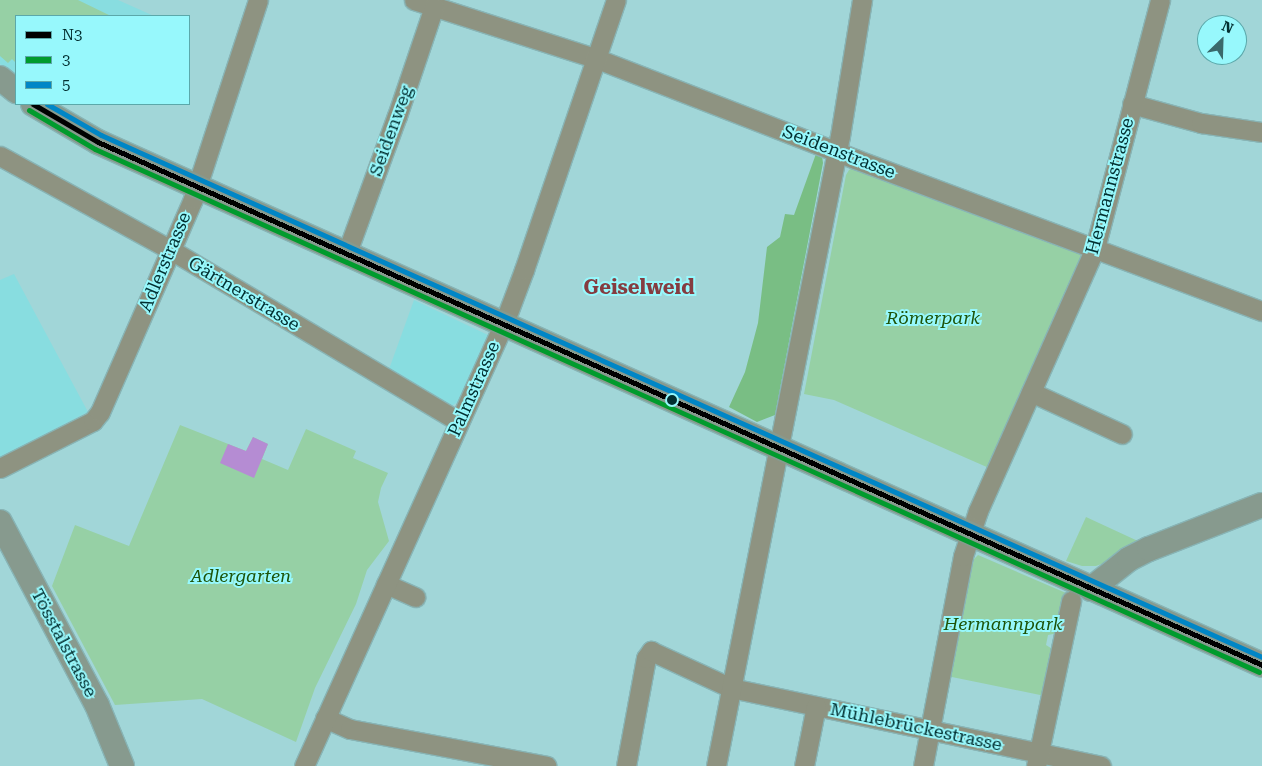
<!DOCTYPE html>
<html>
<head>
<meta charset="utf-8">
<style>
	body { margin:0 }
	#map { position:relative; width:1262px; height:766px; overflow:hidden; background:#a1d6d8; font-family:"Roboto Serif",serif }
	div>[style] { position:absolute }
	.built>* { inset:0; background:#88dde0 }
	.green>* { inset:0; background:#96d0a5 }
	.forest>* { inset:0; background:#79be84 }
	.water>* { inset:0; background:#b58cd3 }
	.roads { filter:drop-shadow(1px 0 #88b4b5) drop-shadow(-1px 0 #88b4b5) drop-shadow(0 1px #88b4b5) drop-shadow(0 -1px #88b4b5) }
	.minor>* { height:19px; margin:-9.5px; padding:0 9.5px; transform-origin:9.5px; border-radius:9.5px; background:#8e9381 }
	.major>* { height:24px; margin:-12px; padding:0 12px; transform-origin:12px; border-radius:12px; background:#879a8e }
	.bus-1>* { height:5px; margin:-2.5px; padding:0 2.5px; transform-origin:2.5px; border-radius:2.5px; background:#000 }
	.bus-2>* { height:5px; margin:-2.5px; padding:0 2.5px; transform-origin:2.5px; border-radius:2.5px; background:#009b2d }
	.bus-3>* { height:5px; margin:-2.5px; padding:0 2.5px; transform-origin:2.5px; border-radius:2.5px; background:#0086c6 }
	.dots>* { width:14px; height:14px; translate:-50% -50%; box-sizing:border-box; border:2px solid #97f8fc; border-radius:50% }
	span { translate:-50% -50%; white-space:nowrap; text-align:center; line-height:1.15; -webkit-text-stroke:4px #97f8fc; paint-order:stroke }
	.street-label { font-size:18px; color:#022f30 }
	.park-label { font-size:18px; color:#1d5308; font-style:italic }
	.quarter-label { font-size:20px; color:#853c40; font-weight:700 }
	.legend { position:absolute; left:15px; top:15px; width:175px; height:90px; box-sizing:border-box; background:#97f8fc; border:1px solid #5ba8aa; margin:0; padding:6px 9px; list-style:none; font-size:15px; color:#022f30 }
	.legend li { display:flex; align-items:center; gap:10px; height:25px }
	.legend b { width:25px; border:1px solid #5ba8aa }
	.north { position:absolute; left:1197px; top:15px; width:50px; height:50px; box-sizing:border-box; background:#97f8fc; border:1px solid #5ba8aa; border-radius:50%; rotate:24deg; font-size:14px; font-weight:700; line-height:20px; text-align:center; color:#022f30 }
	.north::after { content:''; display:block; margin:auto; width:18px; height:22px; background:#3a696b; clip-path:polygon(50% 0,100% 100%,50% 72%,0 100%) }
</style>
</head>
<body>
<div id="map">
	<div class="built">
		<div style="clip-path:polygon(0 0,118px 0,154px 16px,16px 16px,16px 76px,0 64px)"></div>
		<div style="clip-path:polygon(14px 274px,88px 412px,0 458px,0 280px)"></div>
		<div style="clip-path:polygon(414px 300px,488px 335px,460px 401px,453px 405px,449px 406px,388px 372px)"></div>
	</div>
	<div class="green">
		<div style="clip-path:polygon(0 0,78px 0,111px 16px,16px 16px,16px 63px,12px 59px,8px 63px,0 56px)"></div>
		<div style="clip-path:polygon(854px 167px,1080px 251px,1082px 256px,989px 468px,834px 400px,804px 394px,846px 175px,849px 170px)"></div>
		<div style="clip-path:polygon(180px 425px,246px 451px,253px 437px,268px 444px,262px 459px,288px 470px,306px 429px,356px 451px,353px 458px,388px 473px,381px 488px,378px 502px,389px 541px,367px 570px,356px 604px,315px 688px,296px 742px,202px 699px,115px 705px,52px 586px,75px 525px,129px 546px)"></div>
		<div style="clip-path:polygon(1086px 517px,1140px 542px,1126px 547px,1104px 563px,1096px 566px,1082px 566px,1066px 561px)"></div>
		<div style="clip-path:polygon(978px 555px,1066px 593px,1058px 633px,1048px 635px,1046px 645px,1054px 650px,1045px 696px,947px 676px,962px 596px,966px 597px,974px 559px)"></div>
	</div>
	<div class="forest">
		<div style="clip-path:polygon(817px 151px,822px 156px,823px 163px,775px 415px,757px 422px,729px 407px,745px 372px,758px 323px,767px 247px,780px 237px,785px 214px,794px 215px)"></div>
	</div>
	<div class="water">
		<div style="clip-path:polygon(253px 437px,268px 444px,254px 478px,220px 463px,228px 444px,246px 451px)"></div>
	</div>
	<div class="roads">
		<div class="minor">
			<div style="left:414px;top:0;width:190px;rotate:17.8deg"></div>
			<div style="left:595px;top:58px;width:279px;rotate:21.2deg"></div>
			<div style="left:855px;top:159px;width:434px;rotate:20.5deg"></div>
			<div style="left:1132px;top:104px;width:72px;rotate:15.4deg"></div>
			<div style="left:1201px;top:123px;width:62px;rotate:8.4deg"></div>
			<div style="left:0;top:156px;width:195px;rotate:28.8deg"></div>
			<div style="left:171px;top:250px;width:335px;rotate:30.8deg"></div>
			<div style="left:346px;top:255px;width:148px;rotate:-69.9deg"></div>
			<div style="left:397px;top:116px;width:115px;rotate:-71.3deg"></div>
			<div style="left:1031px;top:392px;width:100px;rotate:24.8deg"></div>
			<div style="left:0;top:468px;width:104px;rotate:-26.8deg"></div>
			<div style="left:93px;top:421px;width:11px;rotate:-52deg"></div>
			<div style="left:100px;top:412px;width:232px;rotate:-66.4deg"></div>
			<div style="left:193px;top:199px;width:209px;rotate:-71.9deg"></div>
			<div style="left:386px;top:584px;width:32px;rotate:24deg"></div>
			<div style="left:325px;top:718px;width:27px;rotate:24deg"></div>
			<div style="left:350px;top:729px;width:200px;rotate:10.6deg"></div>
			<div style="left:304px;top:766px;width:483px;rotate:-65.7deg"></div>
			<div style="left:503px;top:326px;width:60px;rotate:-69.4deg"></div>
			<div style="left:524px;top:270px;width:285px;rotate:-71.2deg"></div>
			<div style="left:626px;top:766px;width:110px;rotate:-79.5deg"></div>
			<div style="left:646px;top:658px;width:9px;rotate:-54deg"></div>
			<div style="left:651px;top:651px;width:88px;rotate:24.8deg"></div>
			<div style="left:731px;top:688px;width:378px;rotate:11.9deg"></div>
			<div style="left:716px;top:766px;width:642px;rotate:-78.87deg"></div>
			<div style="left:840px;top:136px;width:138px;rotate:-80.8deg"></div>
			<div style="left:804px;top:766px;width:61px;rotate:-78.7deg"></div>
			<div style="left:923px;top:766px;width:214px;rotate:-79.2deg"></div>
			<div style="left:963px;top:556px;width:47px;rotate:-71.6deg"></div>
			<div style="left:978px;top:511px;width:288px;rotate:-66deg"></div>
			<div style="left:1095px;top:248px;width:256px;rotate:-75.3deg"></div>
			<div style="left:1036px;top:766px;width:169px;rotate:-78deg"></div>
		</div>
		<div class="major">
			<div style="left:0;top:78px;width:21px;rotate:39deg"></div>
			<div style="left:33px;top:104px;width:75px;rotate:30.3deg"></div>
			<div style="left:98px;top:142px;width:1276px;rotate:24.19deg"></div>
			<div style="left:0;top:522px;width:207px;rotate:62.1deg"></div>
			<div style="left:97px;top:705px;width:66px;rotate:67.7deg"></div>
			<div style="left:1091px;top:589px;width:48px;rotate:-38.3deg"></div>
			<div style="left:1129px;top:559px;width:22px;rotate:-27deg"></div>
			<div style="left:1149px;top:549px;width:121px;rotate:-21.3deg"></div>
		</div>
	</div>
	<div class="bus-1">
		<div style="left:33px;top:104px;width:75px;rotate:30.3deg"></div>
		<div style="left:98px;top:142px;width:1276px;rotate:24.19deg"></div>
	</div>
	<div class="bus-2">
		<div style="left:29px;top:110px;width:77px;rotate:30.6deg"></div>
		<div style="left:95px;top:149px;width:1276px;rotate:24.19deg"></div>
	</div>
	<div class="bus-3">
		<div style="left:47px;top:104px;width:62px;rotate:29.9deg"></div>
		<div style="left:101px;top:135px;width:1273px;rotate:24.21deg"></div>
	</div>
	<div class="dots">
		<div style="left:672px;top:400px;background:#022f30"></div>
	</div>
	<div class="street-label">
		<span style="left:391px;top:131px;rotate:-70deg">Seidenweg</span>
		<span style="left:839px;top:152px;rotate:21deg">Seidenstrasse</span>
		<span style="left:1110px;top:186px;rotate:-75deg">Hermannstrasse</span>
		<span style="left:165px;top:262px;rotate:-67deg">Adlerstrasse</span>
		<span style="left:244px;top:294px;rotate:31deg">Gärtnerstrasse</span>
		<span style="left:474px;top:389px;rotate:-66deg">Palmstrasse</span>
		<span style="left:64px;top:643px;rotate:62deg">Tösstalstrasse</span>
		<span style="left:916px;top:727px;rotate:12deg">Mühlebrückestrasse</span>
	</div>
	<div class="park-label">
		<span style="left:933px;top:318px">Römerpark</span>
		<span style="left:241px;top:576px">Adlergarten</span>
		<span style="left:1003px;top:624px">Hermannpark</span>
	</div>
	<div class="quarter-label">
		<span style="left:639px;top:287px">Geiselweid</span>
	</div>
	<ul class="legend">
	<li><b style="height:6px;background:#000"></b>N3</li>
	<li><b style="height:6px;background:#009b2d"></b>3</li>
	<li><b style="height:6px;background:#0086c6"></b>5</li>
	</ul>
	<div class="north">N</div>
</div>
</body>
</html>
